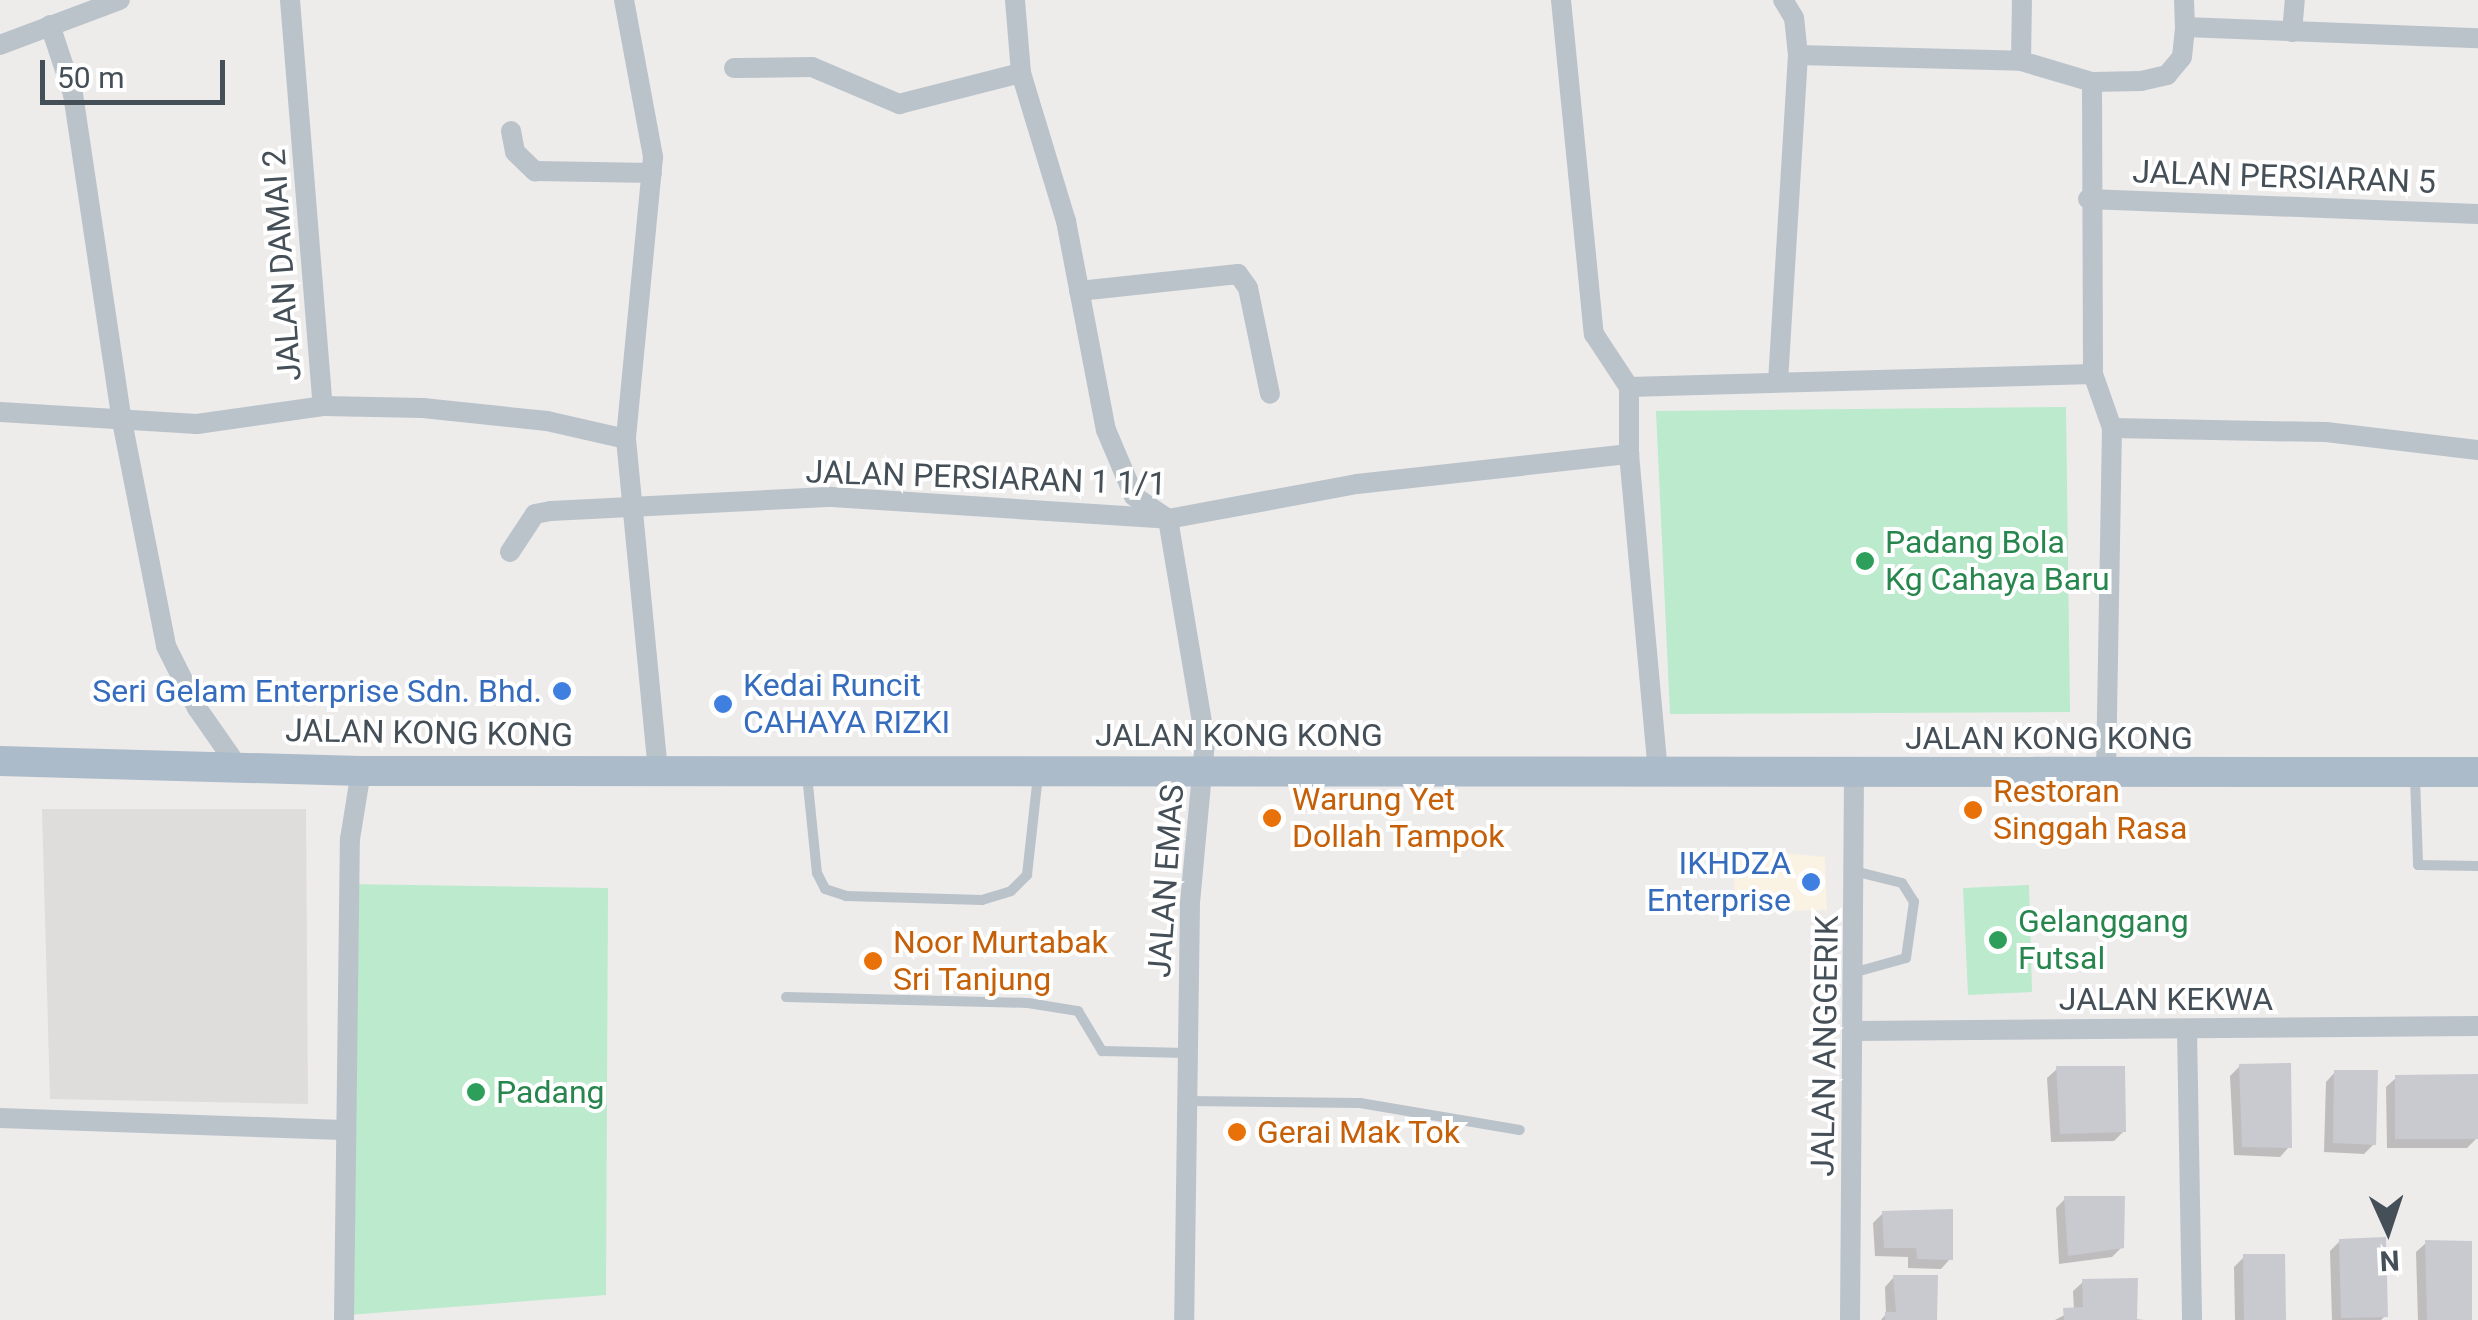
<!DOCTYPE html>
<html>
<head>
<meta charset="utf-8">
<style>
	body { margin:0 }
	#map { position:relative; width:2478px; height:1320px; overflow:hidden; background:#eeebeb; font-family:Roboto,sans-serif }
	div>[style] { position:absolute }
	.commercial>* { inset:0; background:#faf3e3 }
	.education>* { inset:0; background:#dfdcdc }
	.green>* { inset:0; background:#bbeacc }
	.shadow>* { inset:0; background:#0003 }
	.building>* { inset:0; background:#c8cad0 }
	.service>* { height:10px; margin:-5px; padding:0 5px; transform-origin:5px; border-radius:5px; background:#bac3ca }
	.minor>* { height:20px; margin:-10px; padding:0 10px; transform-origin:10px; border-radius:10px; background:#bac3ca }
	.primary>* { height:30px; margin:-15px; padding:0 15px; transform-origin:15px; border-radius:15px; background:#acbbc9 }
	.dots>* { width:28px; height:28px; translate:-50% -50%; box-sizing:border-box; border:5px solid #fff; border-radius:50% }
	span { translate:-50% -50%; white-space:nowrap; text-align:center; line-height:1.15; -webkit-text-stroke:8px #fff; paint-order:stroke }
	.street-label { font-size:32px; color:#454f57 }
	.leisure-label { font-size:32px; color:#27864d }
	.left { translate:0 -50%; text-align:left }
	.shop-label { font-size:32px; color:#366cbe }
	.right { translate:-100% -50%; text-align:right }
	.food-label { font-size:32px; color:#c56008 }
	.north { position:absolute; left:2338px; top:1180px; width:100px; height:100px; -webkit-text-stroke:8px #fff; paint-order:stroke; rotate:177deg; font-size:28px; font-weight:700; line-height:40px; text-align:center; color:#454f57 }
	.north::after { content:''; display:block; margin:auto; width:35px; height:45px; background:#454f57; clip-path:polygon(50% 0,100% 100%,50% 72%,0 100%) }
	.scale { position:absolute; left:40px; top:60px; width:185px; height:45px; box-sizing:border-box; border:5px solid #454f57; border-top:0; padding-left:12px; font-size:30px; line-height:35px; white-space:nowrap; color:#454f57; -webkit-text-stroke:8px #fff; paint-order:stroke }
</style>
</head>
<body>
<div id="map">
	<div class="commercial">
		<div style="clip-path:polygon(1733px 848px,1825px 857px,1827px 910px,1784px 911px,1784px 901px,1735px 902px)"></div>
	</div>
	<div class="education">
		<div style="clip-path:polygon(42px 809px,306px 809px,308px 1104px,50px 1099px)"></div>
	</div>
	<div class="green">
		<div style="clip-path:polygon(2066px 407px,2070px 712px,1670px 714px,1656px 411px)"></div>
		<div style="clip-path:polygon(343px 884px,608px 888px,606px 1295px,348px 1315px)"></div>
		<div style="clip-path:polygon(2029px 885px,2032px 992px,1968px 995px,1963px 888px)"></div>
	</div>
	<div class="shadow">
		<div style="clip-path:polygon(2240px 1066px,2289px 1147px,2280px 1157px,2234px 1155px,2230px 1076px)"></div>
		<div style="clip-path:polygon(2057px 1069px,2124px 1131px,2114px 1141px,2051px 1142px,2047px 1078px)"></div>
		<div style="clip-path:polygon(2335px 1072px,2374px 1144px,2364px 1154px,2324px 1152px,2326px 1082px)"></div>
		<div style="clip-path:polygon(2396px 1078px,2477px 1138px,2467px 1148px,2387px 1148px,2386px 1087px)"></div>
		<div style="clip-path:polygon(2065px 1199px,2122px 1247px,2112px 1257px,2059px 1264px,2056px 1208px)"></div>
		<div style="clip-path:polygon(1883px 1213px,1950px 1259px,1941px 1269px,1908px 1268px,1908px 1257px,1875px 1256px,1873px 1223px)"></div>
		<div style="clip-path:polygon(2340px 1241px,2385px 1316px,2381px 1320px,2332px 1320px,2330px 1251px)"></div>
		<div style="clip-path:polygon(2426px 1243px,2470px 1320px,2418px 1320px,2416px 1252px)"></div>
		<div style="clip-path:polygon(2244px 1257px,2283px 1320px,2235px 1320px,2234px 1267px)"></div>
		<div style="clip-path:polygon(1894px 1277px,1935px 1320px,1881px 1320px,1886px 1314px,1885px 1287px)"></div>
		<div style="clip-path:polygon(2083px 1282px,2135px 1319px,2144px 1320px,2055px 1320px,2074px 1310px,2073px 1291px)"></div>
	</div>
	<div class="building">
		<div style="clip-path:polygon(2291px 1063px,2292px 1148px,2242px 1147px,2239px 1064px)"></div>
		<div style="clip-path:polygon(2056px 1066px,2125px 1066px,2126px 1132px,2060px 1134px)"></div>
		<div style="clip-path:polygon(2334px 1070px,2378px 1070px,2376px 1145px,2333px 1143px)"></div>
		<div style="clip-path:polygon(2478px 1074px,2478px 1139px,2395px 1139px,2395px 1075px)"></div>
		<div style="clip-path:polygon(2064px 1196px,2125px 1196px,2124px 1248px,2068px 1256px)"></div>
		<div style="clip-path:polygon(1953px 1209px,1953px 1260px,1917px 1259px,1916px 1248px,1884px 1248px,1882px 1211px)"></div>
		<div style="clip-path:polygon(2386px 1237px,2388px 1317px,2341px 1318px,2339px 1239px)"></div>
		<div style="clip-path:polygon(2425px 1240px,2472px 1241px,2472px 1320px,2427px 1320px)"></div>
		<div style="clip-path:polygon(2243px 1254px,2285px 1254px,2286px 1320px,2244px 1320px)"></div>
		<div style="clip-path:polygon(1893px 1275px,1938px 1275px,1937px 1320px,1885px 1320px,1885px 1312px,1896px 1312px)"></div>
		<div style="clip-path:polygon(2138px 1278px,2137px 1320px,2064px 1320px,2063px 1308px,2083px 1307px,2082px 1279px)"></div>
	</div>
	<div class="service">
		<div style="left:807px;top:775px;width:99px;rotate:84.2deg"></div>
		<div style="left:817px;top:873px;width:18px;rotate:63deg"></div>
		<div style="left:825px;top:889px;width:22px;rotate:18deg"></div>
		<div style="left:846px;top:896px;width:136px;rotate:1.7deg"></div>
		<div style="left:982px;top:900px;width:30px;rotate:-17deg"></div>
		<div style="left:1011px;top:891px;width:23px;rotate:-45deg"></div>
		<div style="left:1027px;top:875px;width:100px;rotate:-83.7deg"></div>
		<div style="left:2415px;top:777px;width:88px;rotate:88deg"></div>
		<div style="left:2418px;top:865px;width:60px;rotate:1deg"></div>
		<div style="left:1856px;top:972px;width:52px;rotate:-15.6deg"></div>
		<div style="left:1906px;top:958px;width:57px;rotate:-81.9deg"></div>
		<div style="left:1914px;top:902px;width:22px;rotate:-122deg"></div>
		<div style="left:1902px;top:883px;width:45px;rotate:-166deg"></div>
		<div style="left:786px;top:997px;width:242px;rotate:1.4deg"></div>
		<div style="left:1028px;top:1003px;width:51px;rotate:9.1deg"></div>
		<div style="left:1078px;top:1011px;width:47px;rotate:59deg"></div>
		<div style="left:1102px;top:1051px;width:85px;rotate:1.3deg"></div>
		<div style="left:1188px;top:1101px;width:172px;rotate:0.7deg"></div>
		<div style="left:1360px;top:1103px;width:162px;rotate:9.6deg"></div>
	</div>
	<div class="minor">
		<div style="left:290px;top:0;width:407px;rotate:85.4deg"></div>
		<div style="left:624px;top:0;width:160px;rotate:79.5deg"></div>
		<div style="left:653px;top:157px;width:283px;rotate:95.5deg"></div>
		<div style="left:626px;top:439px;width:332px;rotate:84.5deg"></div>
		<div style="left:1015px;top:0;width:73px;rotate:85.3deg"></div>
		<div style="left:1021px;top:73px;width:155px;rotate:73.1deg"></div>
		<div style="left:1066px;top:221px;width:213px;rotate:79.2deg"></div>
		<div style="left:1106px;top:430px;width:72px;rotate:67deg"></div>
		<div style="left:1134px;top:496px;width:41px;rotate:34.1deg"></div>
		<div style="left:1168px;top:519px;width:225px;rotate:80.5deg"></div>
		<div style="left:1205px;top:741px;width:164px;rotate:95.3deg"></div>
		<div style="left:1190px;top:904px;width:416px;rotate:90.8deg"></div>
		<div style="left:1561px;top:0;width:336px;rotate:84.4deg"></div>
		<div style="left:1594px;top:334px;width:64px;rotate:56.6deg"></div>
		<div style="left:1629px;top:387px;width:67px;rotate:90deg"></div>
		<div style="left:1629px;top:454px;width:320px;rotate:84.8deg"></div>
		<div style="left:2184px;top:0;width:27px;rotate:88deg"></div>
		<div style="left:50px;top:25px;width:73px;rotate:71.6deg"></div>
		<div style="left:73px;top:94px;width:331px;rotate:81.5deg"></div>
		<div style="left:122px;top:421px;width:229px;rotate:78.9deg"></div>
		<div style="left:166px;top:646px;width:69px;rotate:63.4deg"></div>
		<div style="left:197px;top:708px;width:68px;rotate:55.1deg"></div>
		<div style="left:2292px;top:32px;width:32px;rotate:-85deg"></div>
		<div style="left:0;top:45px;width:128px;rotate:-20.6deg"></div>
		<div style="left:1798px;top:55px;width:223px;rotate:1.5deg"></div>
		<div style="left:2021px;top:61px;width:74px;rotate:16.5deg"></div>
		<div style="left:2092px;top:82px;width:49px;rotate:-1.2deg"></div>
		<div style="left:2141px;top:81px;width:27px;rotate:-13deg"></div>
		<div style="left:2167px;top:75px;width:23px;rotate:-50deg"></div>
		<div style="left:2182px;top:57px;width:30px;rotate:-84deg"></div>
		<div style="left:2185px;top:27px;width:293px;rotate:2.2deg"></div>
		<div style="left:2021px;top:61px;width:61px;rotate:-89.1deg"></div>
		<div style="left:734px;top:68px;width:78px;rotate:-0.7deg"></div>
		<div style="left:812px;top:67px;width:95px;rotate:23deg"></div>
		<div style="left:899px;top:104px;width:126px;rotate:-14.3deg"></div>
		<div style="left:2092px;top:82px;width:292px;rotate:89.8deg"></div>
		<div style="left:2093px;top:374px;width:57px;rotate:70.6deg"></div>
		<div style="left:2112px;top:428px;width:345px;rotate:91deg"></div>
		<div style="left:511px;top:131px;width:21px;rotate:79deg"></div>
		<div style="left:515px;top:152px;width:28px;rotate:44deg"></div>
		<div style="left:535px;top:171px;width:117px;rotate:1deg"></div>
		<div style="left:2088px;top:199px;width:390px;rotate:2.2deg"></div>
		<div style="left:1079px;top:291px;width:160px;rotate:-6.1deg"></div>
		<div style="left:1238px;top:274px;width:17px;rotate:54deg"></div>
		<div style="left:1248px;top:288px;width:108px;rotate:78.3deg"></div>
		<div style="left:1778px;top:382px;width:328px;rotate:-86.5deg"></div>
		<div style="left:1798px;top:55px;width:37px;rotate:-96deg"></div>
		<div style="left:1794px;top:18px;width:21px;rotate:-121deg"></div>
		<div style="left:1629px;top:387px;width:464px;rotate:-1.6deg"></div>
		<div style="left:0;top:412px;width:197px;rotate:3.5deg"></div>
		<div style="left:197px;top:424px;width:127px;rotate:-8.1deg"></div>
		<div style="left:323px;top:406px;width:100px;rotate:1.1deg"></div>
		<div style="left:423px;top:408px;width:125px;rotate:6deg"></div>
		<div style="left:547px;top:421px;width:81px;rotate:12.8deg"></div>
		<div style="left:2112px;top:428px;width:214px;rotate:1.1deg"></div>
		<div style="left:2326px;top:432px;width:153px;rotate:6.8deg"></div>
		<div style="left:510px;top:552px;width:45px;rotate:-56.7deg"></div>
		<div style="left:535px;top:514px;width:16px;rotate:-11deg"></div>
		<div style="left:551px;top:511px;width:281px;rotate:-2.9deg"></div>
		<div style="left:832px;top:497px;width:337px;rotate:3.7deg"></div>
		<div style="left:1168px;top:519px;width:192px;rotate:-10.5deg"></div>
		<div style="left:1357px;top:484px;width:274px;rotate:-6.3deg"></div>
		<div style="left:2187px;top:1030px;width:290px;rotate:89deg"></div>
		<div style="left:1855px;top:1031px;width:623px;rotate:-0.46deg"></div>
		<div style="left:0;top:1118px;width:343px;rotate:2deg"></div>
		<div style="left:344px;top:1320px;width:481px;rotate:-89.3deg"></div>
		<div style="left:350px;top:839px;width:69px;rotate:-80.8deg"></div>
		<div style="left:1850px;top:1320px;width:547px;rotate:-89.58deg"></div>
	</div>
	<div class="primary">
		<div style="left:0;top:761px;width:361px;rotate:1.6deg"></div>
		<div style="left:361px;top:771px;width:2117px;rotate:0.03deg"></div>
	</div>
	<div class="dots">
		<div style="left:1865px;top:561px;background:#2e9e5b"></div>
		<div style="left:562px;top:691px;background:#3f7fe0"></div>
		<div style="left:723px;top:704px;background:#3f7fe0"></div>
		<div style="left:1973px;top:810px;background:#e8710a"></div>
		<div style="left:1272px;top:818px;background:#e8710a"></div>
		<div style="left:1811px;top:882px;background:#3f7fe0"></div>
		<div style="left:1998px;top:940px;background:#2e9e5b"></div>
		<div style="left:873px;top:961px;background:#e8710a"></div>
		<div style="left:476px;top:1092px;background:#2e9e5b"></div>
		<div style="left:1237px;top:1132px;background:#e8710a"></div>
	</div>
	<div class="street-label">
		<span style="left:2284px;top:177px;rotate:2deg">JALAN PERSIARAN 5</span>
		<span style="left:282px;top:265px;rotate:-94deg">JALAN DAMAI 2</span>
		<span style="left:986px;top:478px;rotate:2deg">JALAN PERSIARAN 1 1/1</span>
		<span style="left:429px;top:733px;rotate:1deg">JALAN KONG KONG</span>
		<span style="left:1239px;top:735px">JALAN KONG KONG</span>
		<span style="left:2049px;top:738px">JALAN KONG KONG</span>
		<span style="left:1166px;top:881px;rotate:-86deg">JALAN EMAS</span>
		<span style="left:2166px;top:999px">JALAN KEKWA</span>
		<span style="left:1825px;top:1046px;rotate:-89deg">JALAN ANGGERIK</span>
	</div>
	<div class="leisure-label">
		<span class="left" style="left:1885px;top:561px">Padang Bola<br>Kg Cahaya Baru</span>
		<span class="left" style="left:2018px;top:940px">Gelanggang<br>Futsal</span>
		<span class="left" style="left:496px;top:1092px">Padang</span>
	</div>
	<div class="shop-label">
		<span class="left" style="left:743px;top:704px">Kedai Runcit<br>CAHAYA RIZKI</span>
		<span class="right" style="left:542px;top:691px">Seri Gelam Enterprise Sdn. Bhd.</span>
		<span class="right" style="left:1791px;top:882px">IKHDZA<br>Enterprise</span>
	</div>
	<div class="food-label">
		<span class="left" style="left:1993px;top:810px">Restoran<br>Singgah Rasa</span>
		<span class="left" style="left:1292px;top:818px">Warung Yet<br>Dollah Tampok</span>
		<span class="left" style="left:893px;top:961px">Noor Murtabak<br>Sri Tanjung</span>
		<span class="left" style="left:1257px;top:1132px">Gerai Mak Tok</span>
	</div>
	<div class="north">N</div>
	<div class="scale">50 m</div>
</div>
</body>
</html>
